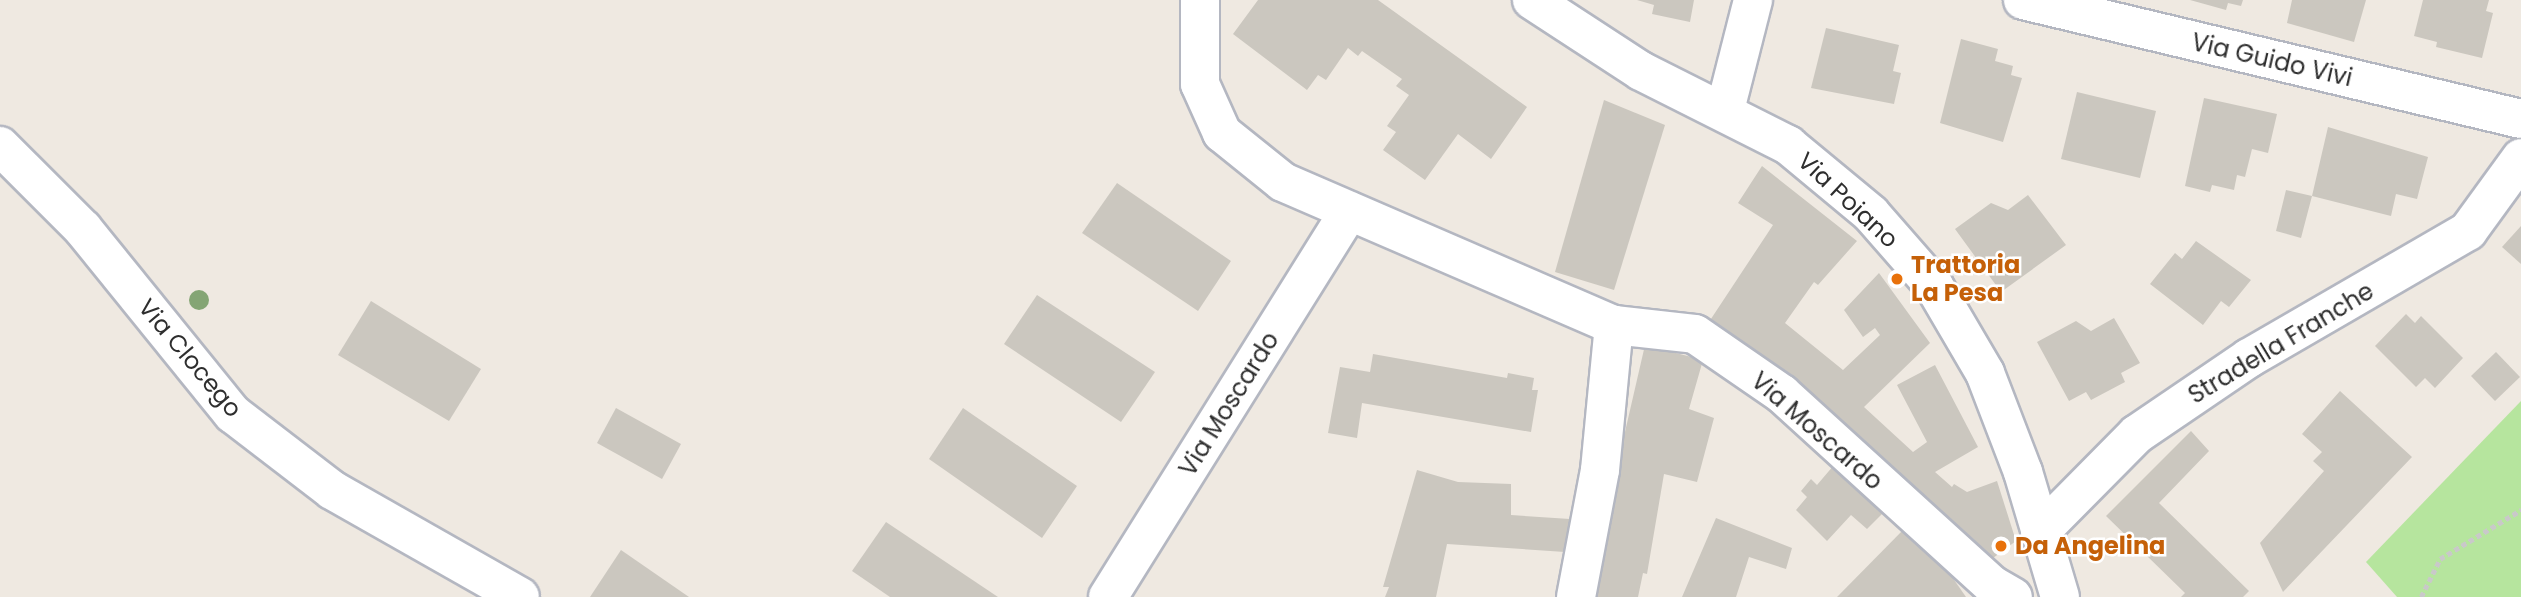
<!DOCTYPE html>
<html>
<head>
<meta charset="utf-8">
<style>
	body { margin:0 }
	#map { position:relative; width:2521px; height:597px; overflow:hidden; background:#efe9e1; font-family:Poppins,sans-serif }
	div>[style] { position:absolute }
	.green>* { inset:0; background:#b6e59e }
	.building>* { inset:0; background:#cbc7bf }
	.path>* { height:4.5px; margin-top:-2.25px; transform-origin:0; background:repeating-linear-gradient(90deg,#c9c9c9 0 5px,transparent 0 8.5px) }
	.roads { filter:drop-shadow(2px 0 #b4b7c1) drop-shadow(-2px 0 #b4b7c1) drop-shadow(0 2px #b4b7c1) drop-shadow(0 -2px #b4b7c1) }
	.minor>* { height:38px; margin:-19px; padding:0 19px; transform-origin:19px; border-radius:19px; background:#fff }
	.trees>* { width:20px; height:20px; margin:-10px; border-radius:50%; background:#84a574 }
	.dots>* { width:19px; height:19px; translate:-50% -50%; box-sizing:border-box; border:4px solid #fff; border-radius:50% }
	span { translate:-50% -50%; white-space:nowrap; text-align:center; line-height:1.15; -webkit-text-stroke:5px #fff; paint-order:stroke }
	.street-label { font-size:24px; color:#2e2e2e }
	.food-label { font-size:24px; color:#c56008; font-weight:700 }
	.left { translate:0 -50%; text-align:left }
</style>
</head>
<body>
<div id="map">
	<div class="green">
		<div style="clip-path:polygon(2521px 401px,2521px 597px,2397px 597px,2366px 562px)"></div>
	</div>
	<div class="building">
		<div style="clip-path:polygon(1258px 0,1378px 0,1527px 107px,1491px 159px,1458px 134px,1425px 180px,1383px 150px,1396px 132px,1387px 126px,1409px 95px,1396px 86px,1402px 79px,1362px 51px,1358px 56px,1348px 48px,1326px 80px,1318px 75px,1307px 90px,1233px 34px)"></div>
		<div style="clip-path:polygon(1637px 0,1694px 0,1690px 22px,1652px 14px,1654px 5px)"></div>
		<div style="clip-path:polygon(2190px 0,2243px 0,2241px 6px,2228px 3px,2226px 10px)"></div>
		<div style="clip-path:polygon(2292px 0,2366px 0,2354px 42px,2287px 23px)"></div>
		<div style="clip-path:polygon(2423px 0,2489px 0,2486px 11px,2493px 13px,2482px 58px,2436px 47px,2437px 42px,2414px 36px)"></div>
		<div style="clip-path:polygon(1826px 28px,1899px 45px,1893px 71px,1901px 73px,1894px 104px,1811px 88px)"></div>
		<div style="clip-path:polygon(1961px 39px,1998px 49px,1995px 61px,2013px 66px,2011px 75px,2022px 78px,2003px 142px,1940px 123px)"></div>
		<div style="clip-path:polygon(2077px 92px,2156px 111px,2140px 178px,2061px 159px)"></div>
		<div style="clip-path:polygon(2204px 98px,2277px 114px,2268px 153px,2252px 149px,2245px 177px,2237px 175px,2234px 190px,2212px 185px,2210px 192px,2185px 186px)"></div>
		<div style="clip-path:polygon(1604px 100px,1665px 125px,1614px 290px,1555px 272px)"></div>
		<div style="clip-path:polygon(2328px 127px,2428px 157px,2417px 199px,2396px 194px,2391px 216px,2312px 196px,2301px 238px,2276px 231px,2286px 190px,2312px 196px)"></div>
		<div style="clip-path:polygon(1762px 166px,1857px 241px,1818px 285px,1814px 282px,1785px 323px,1843px 370px,1880px 335px,1875px 328px,1863px 337px,1844px 310px,1879px 273px,1930px 343px,1864px 407px,1913px 452px,1927px 442px,1897px 385px,1935px 365px,1978px 447px,1935px 472px,1952px 487px,1954px 484px,1967px 492px,1997px 481px,2016px 541px,1985px 564px,1791px 374px,1782px 385px,1703px 331px,1773px 225px,1738px 203px)"></div>
		<div style="clip-path:polygon(1117px 183px,1231px 261px,1198px 311px,1082px 233px)"></div>
		<div style="clip-path:polygon(2028px 195px,2066px 245px,2001px 292px,1955px 229px,1991px 203px,2008px 210px)"></div>
		<div style="clip-path:polygon(2521px 226px,2521px 264px,2502px 247px)"></div>
		<div style="clip-path:polygon(2196px 241px,2251px 280px,2229px 307px,2221px 301px,2203px 325px,2150px 284px,2175px 253px,2182px 259px)"></div>
		<div style="clip-path:polygon(1037px 295px,1155px 372px,1121px 422px,1004px 344px)"></div>
		<div style="clip-path:polygon(371px 301px,481px 369px,449px 421px,338px 355px)"></div>
		<div style="clip-path:polygon(2406px 314px,2415px 323px,2421px 316px,2463px 358px,2435px 388px,2425px 378px,2416px 387px,2375px 346px)"></div>
		<div style="clip-path:polygon(2114px 318px,2140px 363px,2121px 373px,2125px 382px,2091px 400px,2086px 392px,2069px 401px,2037px 342px,2076px 321px,2091px 331px)"></div>
		<div style="clip-path:polygon(1645px 345px,1703px 360px,1689px 409px,1714px 418px,1697px 482px,1664px 474px,1647px 574px,1643px 573px,1638px 597px,1587px 597px)"></div>
		<div style="clip-path:polygon(2496px 352px,2520px 377px,2495px 401px,2471px 376px)"></div>
		<div style="clip-path:polygon(1373px 354px,1507px 378px,1508px 373px,1534px 378px,1532px 390px,1538px 390px,1531px 432px,1362px 403px,1357px 438px,1328px 433px,1340px 367px,1370px 372px)"></div>
		<div style="clip-path:polygon(2340px 391px,2412px 457px,2283px 592px,2260px 543px,2324px 471px,2313px 461px,2322px 452px,2302px 434px)"></div>
		<div style="clip-path:polygon(616px 408px,681px 444px,662px 479px,597px 443px)"></div>
		<div style="clip-path:polygon(963px 408px,1077px 486px,1042px 538px,929px 459px)"></div>
		<div style="clip-path:polygon(2191px 431px,2209px 451px,2159px 503px,2249px 591px,2243px 597px,2181px 597px,2185px 593px,2106px 516px)"></div>
		<div style="clip-path:polygon(1834px 465px,1885px 511px,1867px 529px,1851px 515px,1827px 541px,1796px 510px,1807px 497px,1801px 491px,1811px 479px,1817px 485px)"></div>
		<div style="clip-path:polygon(1417px 470px,1458px 482px,1511px 484px,1511px 515px,1570px 519px,1565px 552px,1447px 544px,1436px 597px,1385px 597px,1389px 587px,1383px 587px)"></div>
		<div style="clip-path:polygon(1716px 518px,1792px 548px,1786px 569px,1749px 557px,1736px 597px,1682px 597px)"></div>
		<div style="clip-path:polygon(886px 522px,998px 597px,890px 597px,852px 571px)"></div>
		<div style="clip-path:polygon(1905px 528px,1950px 574px,1966px 597px,1837px 597px)"></div>
		<div style="clip-path:polygon(621px 550px,689px 597px,590px 597px)"></div>
	</div>
	<div class="path">
		<div style="left:2421px;top:597px;width:42px;rotate:-63.4deg"></div>
		<div style="left:2440px;top:559px;width:95px;rotate:-31.2deg"></div>
	</div>
	<div class="roads">
		<div class="minor">
			<div style="left:1200px;top:0;width:84px;rotate:90deg"></div>
			<div style="left:1200px;top:84px;width:54px;rotate:65.8deg"></div>
			<div style="left:1222px;top:133px;width:78px;rotate:38.8deg"></div>
			<div style="left:1283px;top:182px;width:361px;rotate:23.4deg"></div>
			<div style="left:1614px;top:325px;width:81px;rotate:6.3deg"></div>
			<div style="left:1695px;top:334px;width:106px;rotate:34.6deg"></div>
			<div style="left:1782px;top:394px;width:284px;rotate:42.3deg"></div>
			<div style="left:1992px;top:585px;width:24px;rotate:30deg"></div>
			<div style="left:1532px;top:0;width:130px;rotate:33.1deg"></div>
			<div style="left:1641px;top:71px;width:165px;rotate:26.7deg"></div>
			<div style="left:1788px;top:145px;width:108px;rotate:39.7deg"></div>
			<div style="left:1871px;top:214px;width:96px;rotate:48.8deg"></div>
			<div style="left:1934px;top:286px;width:101px;rotate:59.6deg"></div>
			<div style="left:1985px;top:373px;width:106px;rotate:69deg"></div>
			<div style="left:2023px;top:472px;width:130px;rotate:73.5deg"></div>
			<div style="left:2023px;top:0;width:512px;rotate:13.44deg"></div>
			<div style="left:1725px;top:110px;width:114px;rotate:-75.7deg"></div>
			<div style="left:0;top:146px;width:117px;rotate:45deg"></div>
			<div style="left:83px;top:229px;width:238px;rotate:51deg"></div>
			<div style="left:233px;top:414px;width:125px;rotate:37.5deg"></div>
			<div style="left:332px;top:490px;width:216px;rotate:29.6deg"></div>
			<div style="left:2040px;top:532px;width:138px;rotate:-45.3deg"></div>
			<div style="left:2137px;top:434px;width:135px;rotate:-34.2deg"></div>
			<div style="left:2249px;top:358px;width:253px;rotate:-30.1deg"></div>
			<div style="left:2468px;top:231px;width:90px;rotate:-54deg"></div>
			<div style="left:1108px;top:597px;width:455px;rotate:-58deg"></div>
			<div style="left:1576px;top:597px;width:129px;rotate:-79.3deg"></div>
			<div style="left:1600px;top:470px;width:146px;rotate:-84.5deg"></div>
		</div>
	</div>
	<div class="trees">
		<div style="left:199px;top:300px"></div>
	</div>
	<div class="dots">
		<div style="left:1897px;top:279px;background:#e8710a"></div>
		<div style="left:2001px;top:546px;background:#e8710a"></div>
	</div>
	<div class="street-label">
		<span style="left:2272px;top:60px;rotate:13deg">Via Guido Vivi</span>
		<span style="left:1848px;top:200px;rotate:43deg">Via Poiano</span>
		<span style="left:2281px;top:343px;rotate:-31deg">Stradella Franche</span>
		<span style="left:190px;top:358px;rotate:50deg">Via Clocego</span>
		<span style="left:1229px;top:404px;rotate:-58deg">Via Moscardo</span>
		<span style="left:1817px;top:431px;rotate:41deg">Via Moscardo</span>
	</div>
	<div class="food-label">
		<span class="left" style="left:1911px;top:279px">Trattoria<br>La Pesa</span>
		<span class="left" style="left:2015px;top:546px">Da Angelina</span>
	</div>
</div>
</body>
</html>
